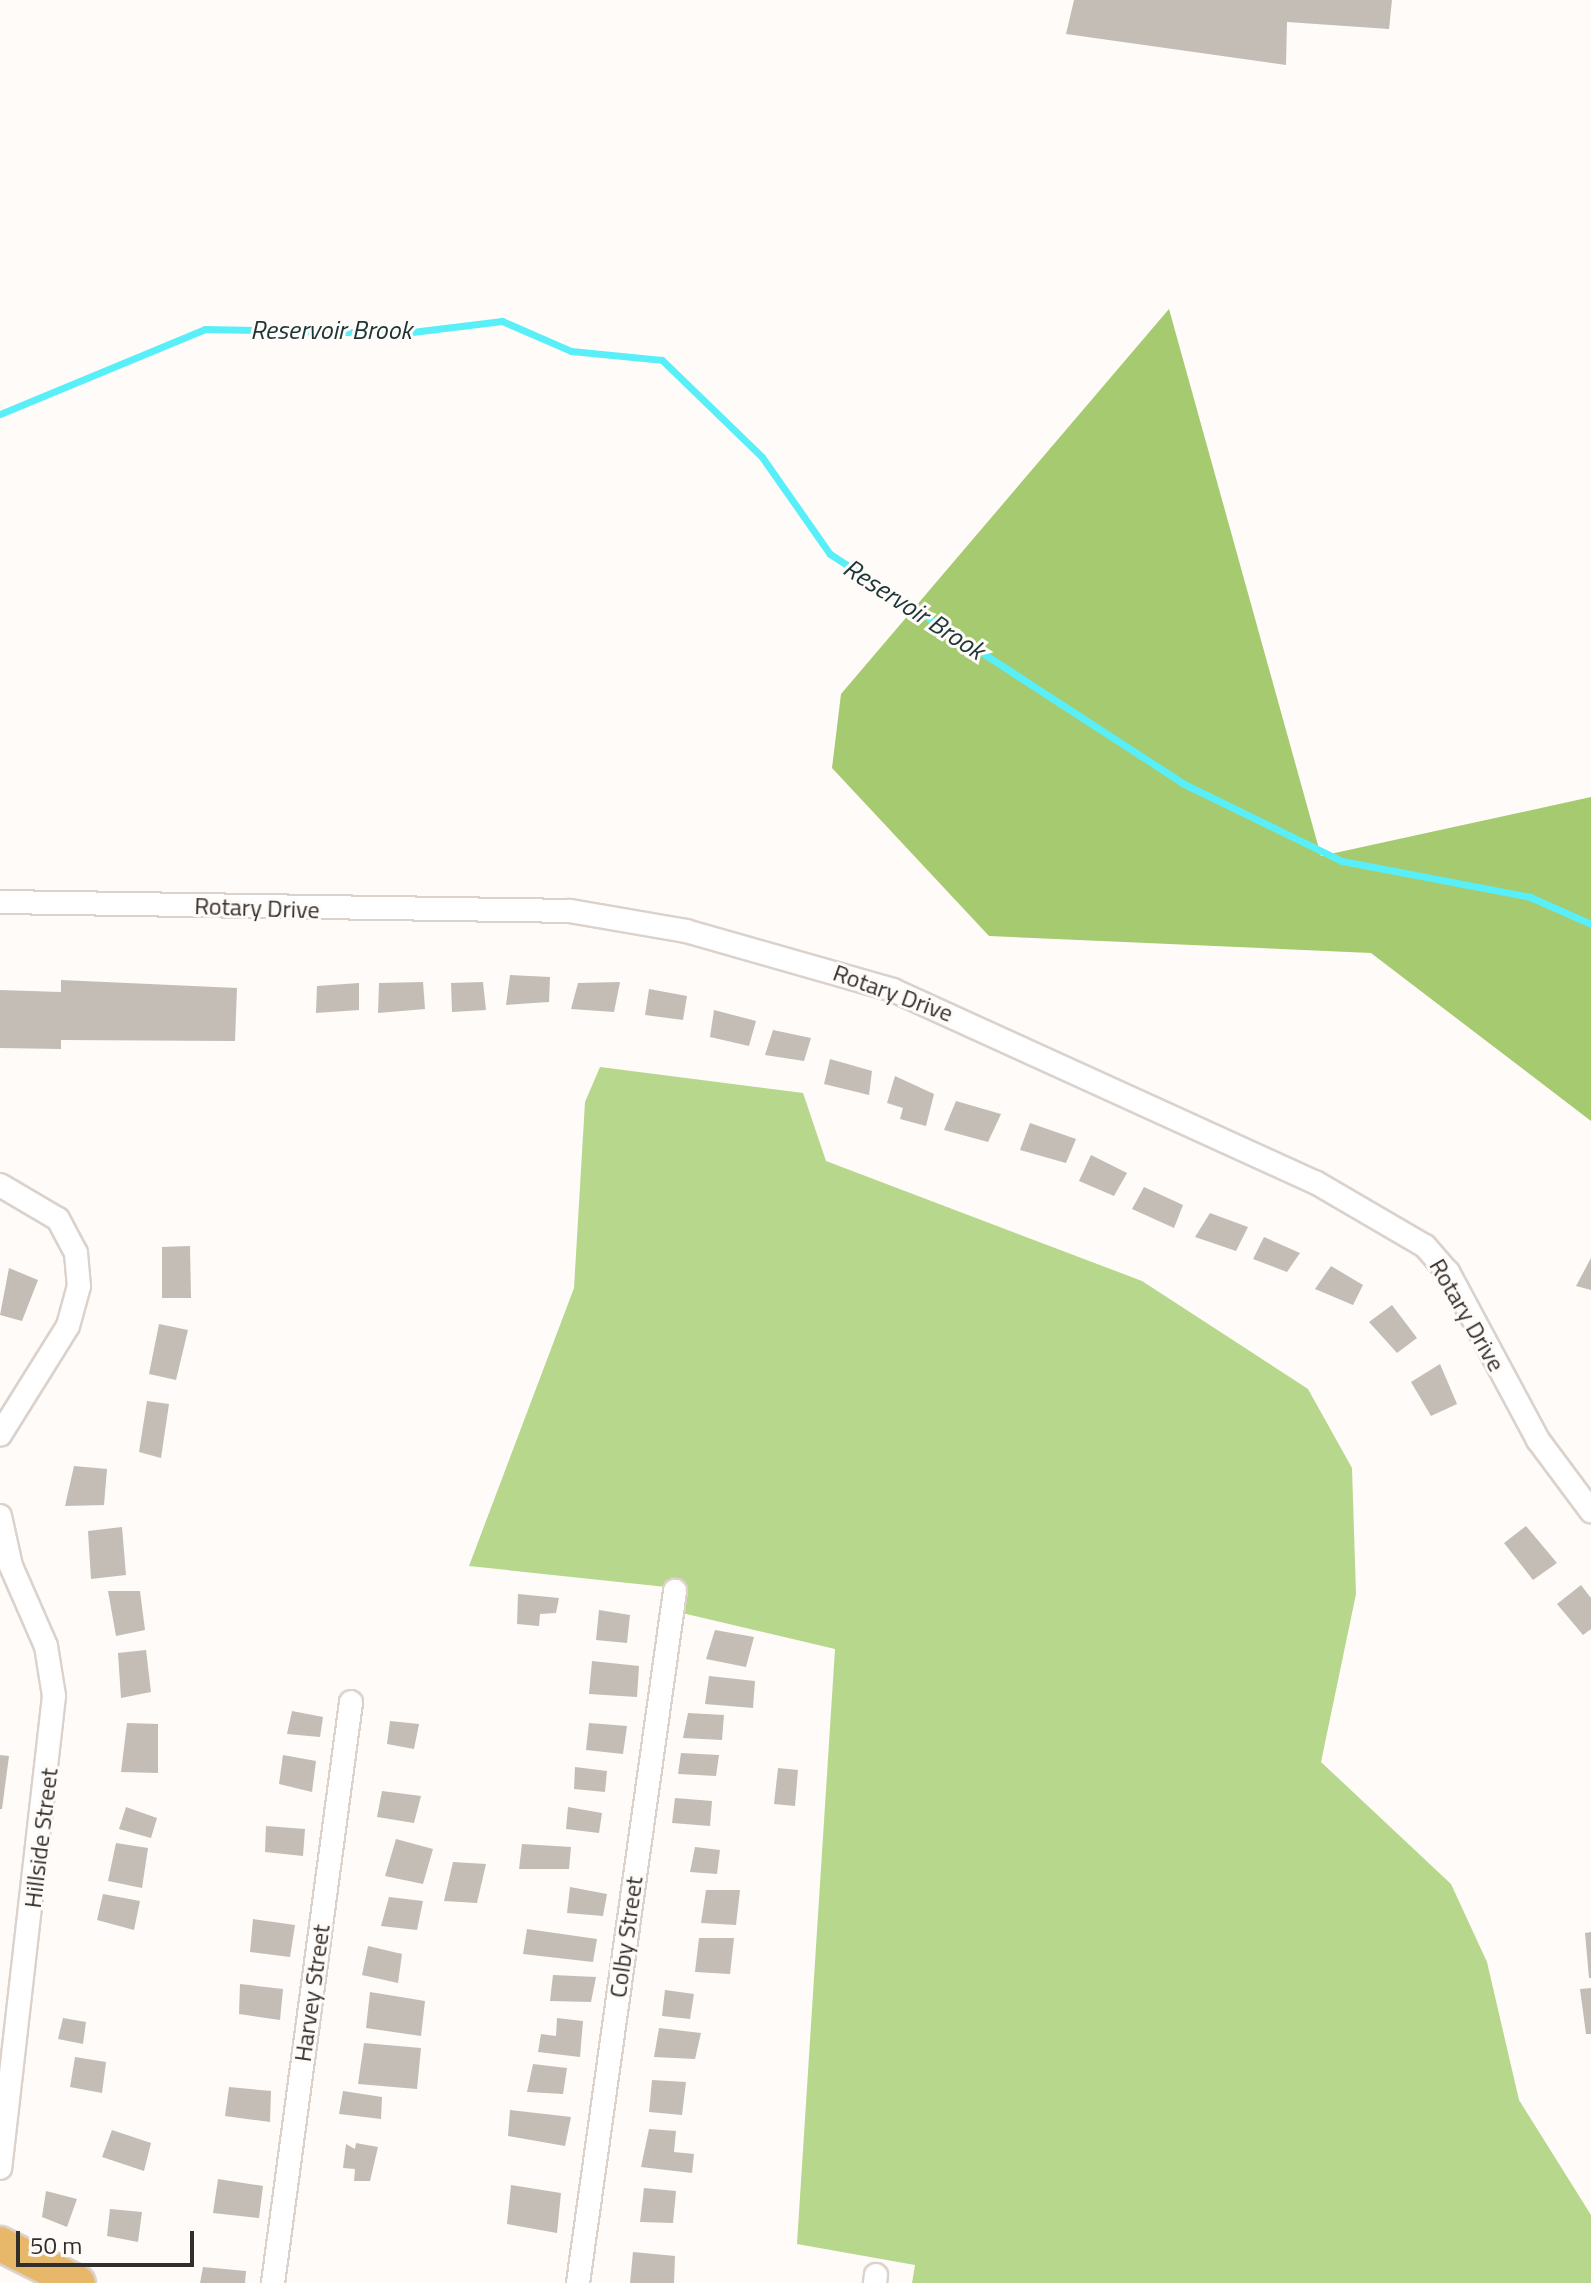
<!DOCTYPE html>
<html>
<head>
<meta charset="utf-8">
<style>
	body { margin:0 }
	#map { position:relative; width:1591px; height:2283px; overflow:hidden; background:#fefbf8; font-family:"Titillium Web",sans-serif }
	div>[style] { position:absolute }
	.green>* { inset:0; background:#b7d78c }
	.forest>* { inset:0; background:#a5ca6f }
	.stream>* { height:7px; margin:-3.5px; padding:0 3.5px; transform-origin:3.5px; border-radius:3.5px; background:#59eff9 }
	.building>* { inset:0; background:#c4bdb6 }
	.roads { filter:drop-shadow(2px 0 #dbd2cc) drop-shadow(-2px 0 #dbd2cc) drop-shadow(0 2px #dbd2cc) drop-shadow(0 -2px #dbd2cc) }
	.street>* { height:22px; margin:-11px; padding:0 11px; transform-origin:11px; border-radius:11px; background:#fff }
	.primary>* { height:34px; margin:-17px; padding:0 17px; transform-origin:17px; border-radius:17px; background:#e8b86a }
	span { translate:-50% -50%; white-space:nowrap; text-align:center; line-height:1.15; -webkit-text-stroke:6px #fefbf8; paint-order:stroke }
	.street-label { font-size:24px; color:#312e2b }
	.water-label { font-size:26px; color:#1d3537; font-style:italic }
	.scale { position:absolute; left:16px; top:2231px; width:178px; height:36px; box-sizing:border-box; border:4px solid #312e2b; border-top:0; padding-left:10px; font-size:24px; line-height:28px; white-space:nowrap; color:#312e2b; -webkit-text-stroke:6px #fefbf8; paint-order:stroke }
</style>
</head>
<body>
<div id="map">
	<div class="green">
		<div style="clip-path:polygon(600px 1067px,803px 1093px,826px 1161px,1142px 1281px,1308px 1389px,1352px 1468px,1356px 1594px,1321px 1762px,1451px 1884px,1487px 1962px,1519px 2100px,1591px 2215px,1591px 2283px,912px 2283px,915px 2265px,797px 2244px,835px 1649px,682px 1613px,685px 1589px,469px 1566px,574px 1288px,585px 1102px)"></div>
	</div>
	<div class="forest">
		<div style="clip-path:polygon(1169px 309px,1321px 856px,1591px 797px,1591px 1121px,1371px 953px,989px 936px,832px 768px,841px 694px)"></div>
	</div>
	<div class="stream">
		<div style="left:0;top:414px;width:222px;rotate:-22.5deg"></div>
		<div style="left:205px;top:329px;width:199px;rotate:1.2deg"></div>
		<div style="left:404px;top:333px;width:99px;rotate:-7deg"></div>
		<div style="left:502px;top:321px;width:75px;rotate:23.5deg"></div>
		<div style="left:571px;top:351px;width:91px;rotate:5.6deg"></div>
		<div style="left:662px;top:360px;width:139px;rotate:44.1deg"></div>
		<div style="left:762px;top:457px;width:118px;rotate:55deg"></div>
		<div style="left:830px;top:554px;width:420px;rotate:33deg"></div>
		<div style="left:1182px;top:783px;width:178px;rotate:26deg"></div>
		<div style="left:1342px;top:861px;width:191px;rotate:10.8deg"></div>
		<div style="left:1530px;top:897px;width:67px;rotate:23.9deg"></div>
	</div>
	<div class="building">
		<div style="clip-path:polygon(1074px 0,1392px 0,1389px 29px,1287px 22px,1286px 65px,1066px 34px)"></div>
		<div style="clip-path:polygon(510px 975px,550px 977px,549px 1002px,506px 1005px)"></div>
		<div style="clip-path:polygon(61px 980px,237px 988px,235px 1041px,61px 1040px,61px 1049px,0 1048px,0 990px,61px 992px)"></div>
		<div style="clip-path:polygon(423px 982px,425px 1009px,378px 1013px,379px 983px)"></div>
		<div style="clip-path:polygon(483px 982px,486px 1010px,452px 1012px,451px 983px)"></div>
		<div style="clip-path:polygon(620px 982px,614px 1012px,571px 1009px,578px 983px)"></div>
		<div style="clip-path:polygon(359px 983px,359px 1010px,316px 1013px,317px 986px)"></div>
		<div style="clip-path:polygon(649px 989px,687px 996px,683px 1020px,645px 1015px)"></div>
		<div style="clip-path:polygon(714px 1010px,756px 1021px,749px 1046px,710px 1037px)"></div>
		<div style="clip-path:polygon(773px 1030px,811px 1038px,804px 1061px,765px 1055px)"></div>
		<div style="clip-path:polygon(830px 1059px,872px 1071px,869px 1095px,824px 1084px)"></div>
		<div style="clip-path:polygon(895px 1076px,934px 1094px,926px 1126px,900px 1119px,903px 1108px,887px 1103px)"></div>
		<div style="clip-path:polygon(956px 1101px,1001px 1114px,988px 1142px,944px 1130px)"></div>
		<div style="clip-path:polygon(1030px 1123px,1076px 1139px,1066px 1163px,1020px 1150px)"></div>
		<div style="clip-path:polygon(1091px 1155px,1127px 1173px,1114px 1196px,1079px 1181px)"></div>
		<div style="clip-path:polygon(1144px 1187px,1183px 1205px,1174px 1228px,1132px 1209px)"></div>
		<div style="clip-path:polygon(1210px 1213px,1248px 1227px,1236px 1251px,1195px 1237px)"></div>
		<div style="clip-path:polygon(1264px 1237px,1300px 1253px,1287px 1272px,1253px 1259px)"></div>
		<div style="clip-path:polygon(190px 1246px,191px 1298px,162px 1298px,162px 1247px)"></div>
		<div style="clip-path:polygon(1591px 1258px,1591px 1290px,1576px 1286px)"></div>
		<div style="clip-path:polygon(1331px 1266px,1363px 1285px,1353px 1305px,1315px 1289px)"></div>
		<div style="clip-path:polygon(9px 1268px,38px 1280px,22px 1321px,0 1315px)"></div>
		<div style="clip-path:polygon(1392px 1305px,1417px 1338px,1397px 1353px,1369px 1322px)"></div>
		<div style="clip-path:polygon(159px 1324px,188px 1330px,176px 1380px,149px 1374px)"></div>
		<div style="clip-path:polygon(1440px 1364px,1457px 1404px,1431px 1416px,1411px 1382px)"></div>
		<div style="clip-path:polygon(147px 1401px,169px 1404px,161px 1458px,139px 1452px)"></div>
		<div style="clip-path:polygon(74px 1466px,107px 1469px,104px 1505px,65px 1506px)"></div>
		<div style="clip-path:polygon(1526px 1526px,1557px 1563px,1533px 1580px,1504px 1543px)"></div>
		<div style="clip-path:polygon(122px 1527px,126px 1575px,91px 1579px,88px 1531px)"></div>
		<div style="clip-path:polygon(1581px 1585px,1591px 1598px,1591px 1629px,1583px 1635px,1557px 1604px)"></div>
		<div style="clip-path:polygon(108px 1591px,140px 1591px,145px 1630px,116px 1636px)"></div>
		<div style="clip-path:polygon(518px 1594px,559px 1598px,556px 1613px,540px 1614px,539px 1626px,517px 1624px)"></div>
		<div style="clip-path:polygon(599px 1610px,630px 1615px,627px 1643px,596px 1640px)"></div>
		<div style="clip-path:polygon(715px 1630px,754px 1637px,746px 1667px,706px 1659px)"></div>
		<div style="clip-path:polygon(146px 1650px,151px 1692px,121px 1698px,118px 1653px)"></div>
		<div style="clip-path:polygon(592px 1661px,639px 1666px,637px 1697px,589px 1694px)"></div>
		<div style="clip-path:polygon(709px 1676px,755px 1681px,753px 1708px,705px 1704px)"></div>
		<div style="clip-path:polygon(292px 1711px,323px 1717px,320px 1737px,287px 1734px)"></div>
		<div style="clip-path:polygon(688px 1713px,724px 1715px,722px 1740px,683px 1738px)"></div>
		<div style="clip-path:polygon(390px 1721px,419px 1724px,414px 1749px,387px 1744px)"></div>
		<div style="clip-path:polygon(127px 1723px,158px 1724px,158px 1773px,121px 1772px)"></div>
		<div style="clip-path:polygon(589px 1723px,627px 1726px,623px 1754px,586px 1750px)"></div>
		<div style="clip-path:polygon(681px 1753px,719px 1755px,716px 1776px,678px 1774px)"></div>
		<div style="clip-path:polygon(0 1755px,9px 1756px,2px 1809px,0 1809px)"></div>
		<div style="clip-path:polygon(283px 1755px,316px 1761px,312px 1792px,279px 1784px)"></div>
		<div style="clip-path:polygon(575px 1767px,607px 1771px,605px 1792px,574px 1789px)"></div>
		<div style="clip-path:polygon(778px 1768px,798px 1770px,795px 1806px,774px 1804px)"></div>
		<div style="clip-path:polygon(382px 1791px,421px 1796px,414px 1823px,377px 1817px)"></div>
		<div style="clip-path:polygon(675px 1798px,712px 1801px,710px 1826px,672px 1823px)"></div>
		<div style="clip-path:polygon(126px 1807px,157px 1818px,151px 1838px,119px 1829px)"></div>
		<div style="clip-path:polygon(568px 1807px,602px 1813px,599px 1833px,566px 1829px)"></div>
		<div style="clip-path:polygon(266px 1826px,305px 1829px,303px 1856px,265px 1852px)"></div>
		<div style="clip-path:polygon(396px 1839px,433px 1849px,423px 1884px,385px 1876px)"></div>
		<div style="clip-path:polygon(116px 1843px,148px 1848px,142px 1888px,108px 1881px)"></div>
		<div style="clip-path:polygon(522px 1844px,571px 1847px,569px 1869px,519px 1869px)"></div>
		<div style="clip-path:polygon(695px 1847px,720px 1850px,717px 1874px,690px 1872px)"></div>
		<div style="clip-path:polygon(453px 1862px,486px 1864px,477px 1903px,444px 1901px)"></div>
		<div style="clip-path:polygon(570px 1887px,607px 1894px,603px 1916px,567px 1913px)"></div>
		<div style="clip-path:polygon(706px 1890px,740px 1890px,736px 1925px,701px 1923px)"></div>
		<div style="clip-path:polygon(103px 1894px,140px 1901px,134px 1930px,97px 1920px)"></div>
		<div style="clip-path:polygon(389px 1897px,423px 1901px,417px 1930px,381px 1926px)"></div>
		<div style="clip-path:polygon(253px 1919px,295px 1925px,290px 1957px,250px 1952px)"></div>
		<div style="clip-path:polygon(527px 1929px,597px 1939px,593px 1962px,523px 1954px)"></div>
		<div style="clip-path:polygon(1591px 1932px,1591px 1978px,1589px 1978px,1585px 1933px)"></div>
		<div style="clip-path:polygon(699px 1938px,734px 1938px,730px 1974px,695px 1972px)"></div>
		<div style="clip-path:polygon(368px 1946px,402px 1954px,398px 1983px,362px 1975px)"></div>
		<div style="clip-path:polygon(553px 1975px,596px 1977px,591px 2002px,550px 2001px)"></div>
		<div style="clip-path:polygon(240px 1984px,283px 1989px,280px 2020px,239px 2014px)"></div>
		<div style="clip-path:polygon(1591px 1988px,1591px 2034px,1586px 2034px,1580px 1989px)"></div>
		<div style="clip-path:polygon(665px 1990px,694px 1994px,690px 2019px,662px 2016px)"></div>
		<div style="clip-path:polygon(370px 1992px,425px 2001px,421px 2036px,366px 2028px)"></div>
		<div style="clip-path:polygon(63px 2018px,86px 2022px,83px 2044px,58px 2039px)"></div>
		<div style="clip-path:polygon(557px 2018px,583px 2021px,580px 2057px,538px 2052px,541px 2034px,556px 2036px)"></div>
		<div style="clip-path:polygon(659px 2028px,701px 2033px,695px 2059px,654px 2057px)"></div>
		<div style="clip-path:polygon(364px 2043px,421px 2048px,417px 2089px,358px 2084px)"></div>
		<div style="clip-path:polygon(75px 2057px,106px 2062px,102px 2093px,70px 2087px)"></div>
		<div style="clip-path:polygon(533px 2064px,567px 2068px,563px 2094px,527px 2092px)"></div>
		<div style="clip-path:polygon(652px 2080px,686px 2082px,682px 2115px,649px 2112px)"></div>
		<div style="clip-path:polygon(229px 2087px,271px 2091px,270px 2122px,225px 2116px)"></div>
		<div style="clip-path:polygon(343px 2091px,382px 2097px,381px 2119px,339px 2114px)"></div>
		<div style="clip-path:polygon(510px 2110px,571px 2117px,565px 2146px,508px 2136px)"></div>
		<div style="clip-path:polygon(649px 2129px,676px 2131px,674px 2152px,694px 2154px,692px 2173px,641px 2167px)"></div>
		<div style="clip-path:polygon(112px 2130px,151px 2143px,144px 2171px,102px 2157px)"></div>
		<div style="clip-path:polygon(356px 2143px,378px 2147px,370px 2181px,354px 2181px,355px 2169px,343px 2168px,346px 2144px,355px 2149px)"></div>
		<div style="clip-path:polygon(218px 2179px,263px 2186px,259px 2218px,213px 2213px)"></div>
		<div style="clip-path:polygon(511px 2185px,561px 2193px,557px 2233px,507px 2224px)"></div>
		<div style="clip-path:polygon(644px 2188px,676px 2191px,673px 2223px,640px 2222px)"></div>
		<div style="clip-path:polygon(46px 2191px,77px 2199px,67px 2227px,42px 2217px)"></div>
		<div style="clip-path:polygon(110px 2209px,142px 2212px,138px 2242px,107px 2236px)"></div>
		<div style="clip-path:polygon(633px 2252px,675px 2256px,674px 2283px,630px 2283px)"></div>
		<div style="clip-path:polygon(203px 2267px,246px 2271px,245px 2283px,200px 2283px)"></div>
	</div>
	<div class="roads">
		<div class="street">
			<div style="left:0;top:902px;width:570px;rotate:0.9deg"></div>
			<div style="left:570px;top:911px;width:118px;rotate:9.8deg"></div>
			<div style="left:686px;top:931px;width:215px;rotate:15.9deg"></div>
			<div style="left:893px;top:990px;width:464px;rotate:24.5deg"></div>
			<div style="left:1315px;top:1182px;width:127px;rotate:30.2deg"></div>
			<div style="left:1425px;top:1246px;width:35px;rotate:49deg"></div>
			<div style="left:1448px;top:1272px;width:191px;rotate:61.8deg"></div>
			<div style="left:1538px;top:1440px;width:89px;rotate:53.3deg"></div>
			<div style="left:0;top:1185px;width:67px;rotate:30.4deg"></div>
			<div style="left:58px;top:1219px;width:38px;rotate:62deg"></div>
			<div style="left:76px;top:1253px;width:33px;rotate:85deg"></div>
			<div style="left:79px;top:1286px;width:41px;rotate:105.4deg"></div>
			<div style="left:68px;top:1326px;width:128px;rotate:122deg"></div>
			<div style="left:0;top:1516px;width:51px;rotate:77.6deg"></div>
			<div style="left:11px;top:1566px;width:87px;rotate:66.4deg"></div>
			<div style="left:46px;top:1646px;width:51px;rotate:80.9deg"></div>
			<div style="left:54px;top:1696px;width:475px;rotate:96.5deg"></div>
			<div style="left:273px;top:2283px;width:586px;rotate:-82.35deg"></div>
			<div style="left:578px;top:2283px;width:699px;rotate:-82.02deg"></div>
			<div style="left:875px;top:2283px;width:8px;rotate:-83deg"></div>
		</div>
		<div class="primary">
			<div style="left:0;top:2244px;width:87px;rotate:26.6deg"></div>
		</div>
	</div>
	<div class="street-label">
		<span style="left:257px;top:908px;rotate:2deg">Rotary Drive</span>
		<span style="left:893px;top:993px;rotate:20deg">Rotary Drive</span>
		<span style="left:1467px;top:1315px;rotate:60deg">Rotary Drive</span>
		<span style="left:41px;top:1838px;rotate:-83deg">Hillside Street</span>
		<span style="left:626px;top:1937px;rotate:-82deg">Colby Street</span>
		<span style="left:312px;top:1993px;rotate:-82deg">Harvey Street</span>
	</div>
	<div class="water-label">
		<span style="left:331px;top:330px">Reservoir Brook</span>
		<span style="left:914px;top:609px;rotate:33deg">Reservoir Brook</span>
	</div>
	<div class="scale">50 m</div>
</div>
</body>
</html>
